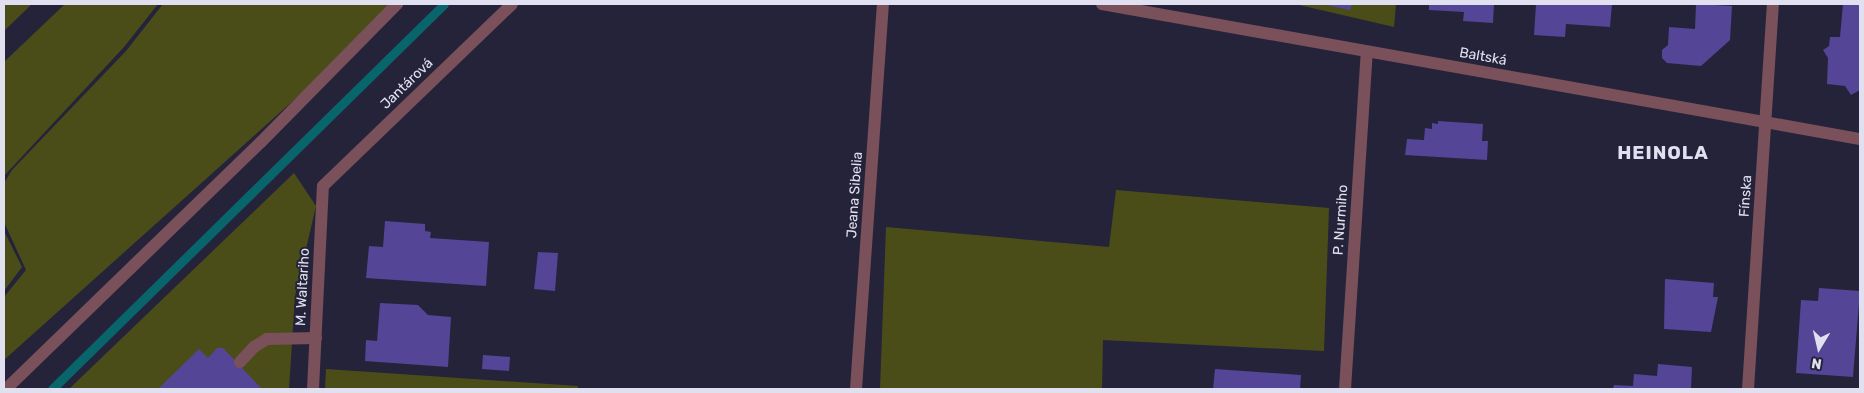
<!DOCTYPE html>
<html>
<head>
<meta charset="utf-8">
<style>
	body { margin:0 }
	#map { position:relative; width:1864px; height:393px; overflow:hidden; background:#25233a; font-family:Rubik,sans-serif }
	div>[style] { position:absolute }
	.green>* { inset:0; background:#4b4d19 }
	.stream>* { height:9px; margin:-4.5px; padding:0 4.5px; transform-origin:4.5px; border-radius:4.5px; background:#07656b }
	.building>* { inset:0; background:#544597 }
	.minor>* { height:12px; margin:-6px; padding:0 6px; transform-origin:6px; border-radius:6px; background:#7a505a }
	span { translate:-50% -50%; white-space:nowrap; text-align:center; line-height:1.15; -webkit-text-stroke:4px #25233a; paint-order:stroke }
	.street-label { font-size:14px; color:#e1e0f0 }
	.district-label { font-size:19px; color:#e1e0f0; font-weight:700; letter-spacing:1px }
	.frame { position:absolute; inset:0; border:5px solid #e1e0f0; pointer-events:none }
	.north { position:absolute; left:1794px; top:323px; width:50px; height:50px; -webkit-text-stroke:4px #25233a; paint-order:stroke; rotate:189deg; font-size:14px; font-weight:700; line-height:20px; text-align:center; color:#e1e0f0 }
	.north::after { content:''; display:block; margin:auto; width:18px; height:22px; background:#e1e0f0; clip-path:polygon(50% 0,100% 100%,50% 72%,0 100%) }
</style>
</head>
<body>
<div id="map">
	<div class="green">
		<div style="clip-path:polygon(4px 4px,32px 4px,4px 31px)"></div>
		<div style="clip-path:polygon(65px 4px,158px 4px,124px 47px,4px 176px,4px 62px)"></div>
		<div style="clip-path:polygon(163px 4px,401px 4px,4px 360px,4px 297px,26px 270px,4px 222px,4px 183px,12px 170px,126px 51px)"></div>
		<div style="clip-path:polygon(1295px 4px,1396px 4px,1394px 27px)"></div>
		<div style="clip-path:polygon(294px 173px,316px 206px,295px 296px,289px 389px,69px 389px)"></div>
		<div style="clip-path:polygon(1116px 190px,1329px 208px,1324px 351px,1103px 340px,1102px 389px,880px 389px,886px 227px,1109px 247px)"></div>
		<div style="clip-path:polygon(4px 231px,22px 267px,4px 291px)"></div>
		<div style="clip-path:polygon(326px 369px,578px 386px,578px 389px,325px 389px)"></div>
	</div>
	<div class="stream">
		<div style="left:52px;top:389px;width:549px;rotate:-44.48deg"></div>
	</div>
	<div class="building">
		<div style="clip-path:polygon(1322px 4px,1352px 4px,1350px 10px)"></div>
		<div style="clip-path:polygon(1429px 4px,1494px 4px,1493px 23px,1463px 21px,1464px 12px,1429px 10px)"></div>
		<div style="clip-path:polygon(1536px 4px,1612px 4px,1610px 27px,1566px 24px,1565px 37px,1534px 35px)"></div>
		<div style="clip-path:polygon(1696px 4px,1732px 6px,1730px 40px,1701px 66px,1667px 63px,1662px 58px,1662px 50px,1668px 45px,1669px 27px,1695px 29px)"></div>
		<div style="clip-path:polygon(1843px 4px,1860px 4px,1860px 90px,1851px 95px,1845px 86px,1827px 84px,1828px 58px,1823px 50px,1829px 46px,1830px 37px,1840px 37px)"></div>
		<div style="clip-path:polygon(1438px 121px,1483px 124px,1482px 141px,1488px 141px,1487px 160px,1405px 155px,1407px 139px,1424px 140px,1425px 128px,1432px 129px,1432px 123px,1438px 124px)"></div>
		<div style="clip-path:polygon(385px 221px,425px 224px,425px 231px,431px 232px,430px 238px,489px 242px,486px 286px,366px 278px,369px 246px,383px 247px)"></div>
		<div style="clip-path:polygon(538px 252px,558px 253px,555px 291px,534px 289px)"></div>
		<div style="clip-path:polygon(1665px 279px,1714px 283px,1713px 297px,1718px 297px,1711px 332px,1664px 329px)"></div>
		<div style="clip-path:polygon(1819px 288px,1860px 291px,1853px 377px,1796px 373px,1801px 300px,1818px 301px)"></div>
		<div style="clip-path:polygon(380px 303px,418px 305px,428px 315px,451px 317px,448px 367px,365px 361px,366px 340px,377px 341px)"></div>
		<div style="clip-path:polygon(217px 348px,223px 348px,262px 389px,158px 389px,199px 349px,208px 358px)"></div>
		<div style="clip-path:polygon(483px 355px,510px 357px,509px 371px,482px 369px)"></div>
		<div style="clip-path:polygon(1658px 364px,1692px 367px,1691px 389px,1613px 389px,1614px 385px,1633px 386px,1634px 374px,1657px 376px)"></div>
		<div style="clip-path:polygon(1215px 369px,1301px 375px,1300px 389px,1213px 389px)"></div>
	</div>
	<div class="minor">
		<div style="left:1102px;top:4px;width:770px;rotate:10.1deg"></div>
		<div style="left:240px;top:362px;width:21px;rotate:-47deg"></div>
		<div style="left:254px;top:347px;width:15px;rotate:-32deg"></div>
		<div style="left:267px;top:339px;width:49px;rotate:-1.2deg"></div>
		<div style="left:6px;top:389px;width:355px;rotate:-44.1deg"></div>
		<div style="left:261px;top:142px;width:194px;rotate:-45.4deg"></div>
		<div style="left:313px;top:389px;width:203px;rotate:-87.2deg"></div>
		<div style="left:323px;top:186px;width:262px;rotate:-43.9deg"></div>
		<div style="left:856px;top:389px;width:386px;rotate:-86deg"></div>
		<div style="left:1345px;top:389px;width:338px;rotate:-86.3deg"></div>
		<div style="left:1748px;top:389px;width:386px;rotate:-86.3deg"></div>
	</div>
	<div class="street-label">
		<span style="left:1483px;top:57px;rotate:10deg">Baltská</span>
		<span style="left:407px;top:84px;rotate:-44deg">Jantárová</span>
		<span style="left:855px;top:195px;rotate:-86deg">Jeana Sibelia</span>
		<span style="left:1746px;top:196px;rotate:-86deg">Fínska</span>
		<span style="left:1341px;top:220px;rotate:-86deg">P. Nurmiho</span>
		<span style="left:303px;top:287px;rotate:-87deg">M. Waltariho</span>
	</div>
	<div class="district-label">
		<span style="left:1663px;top:153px">HEINOLA</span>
	</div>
	<div class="frame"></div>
	<div class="north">N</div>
</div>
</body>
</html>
